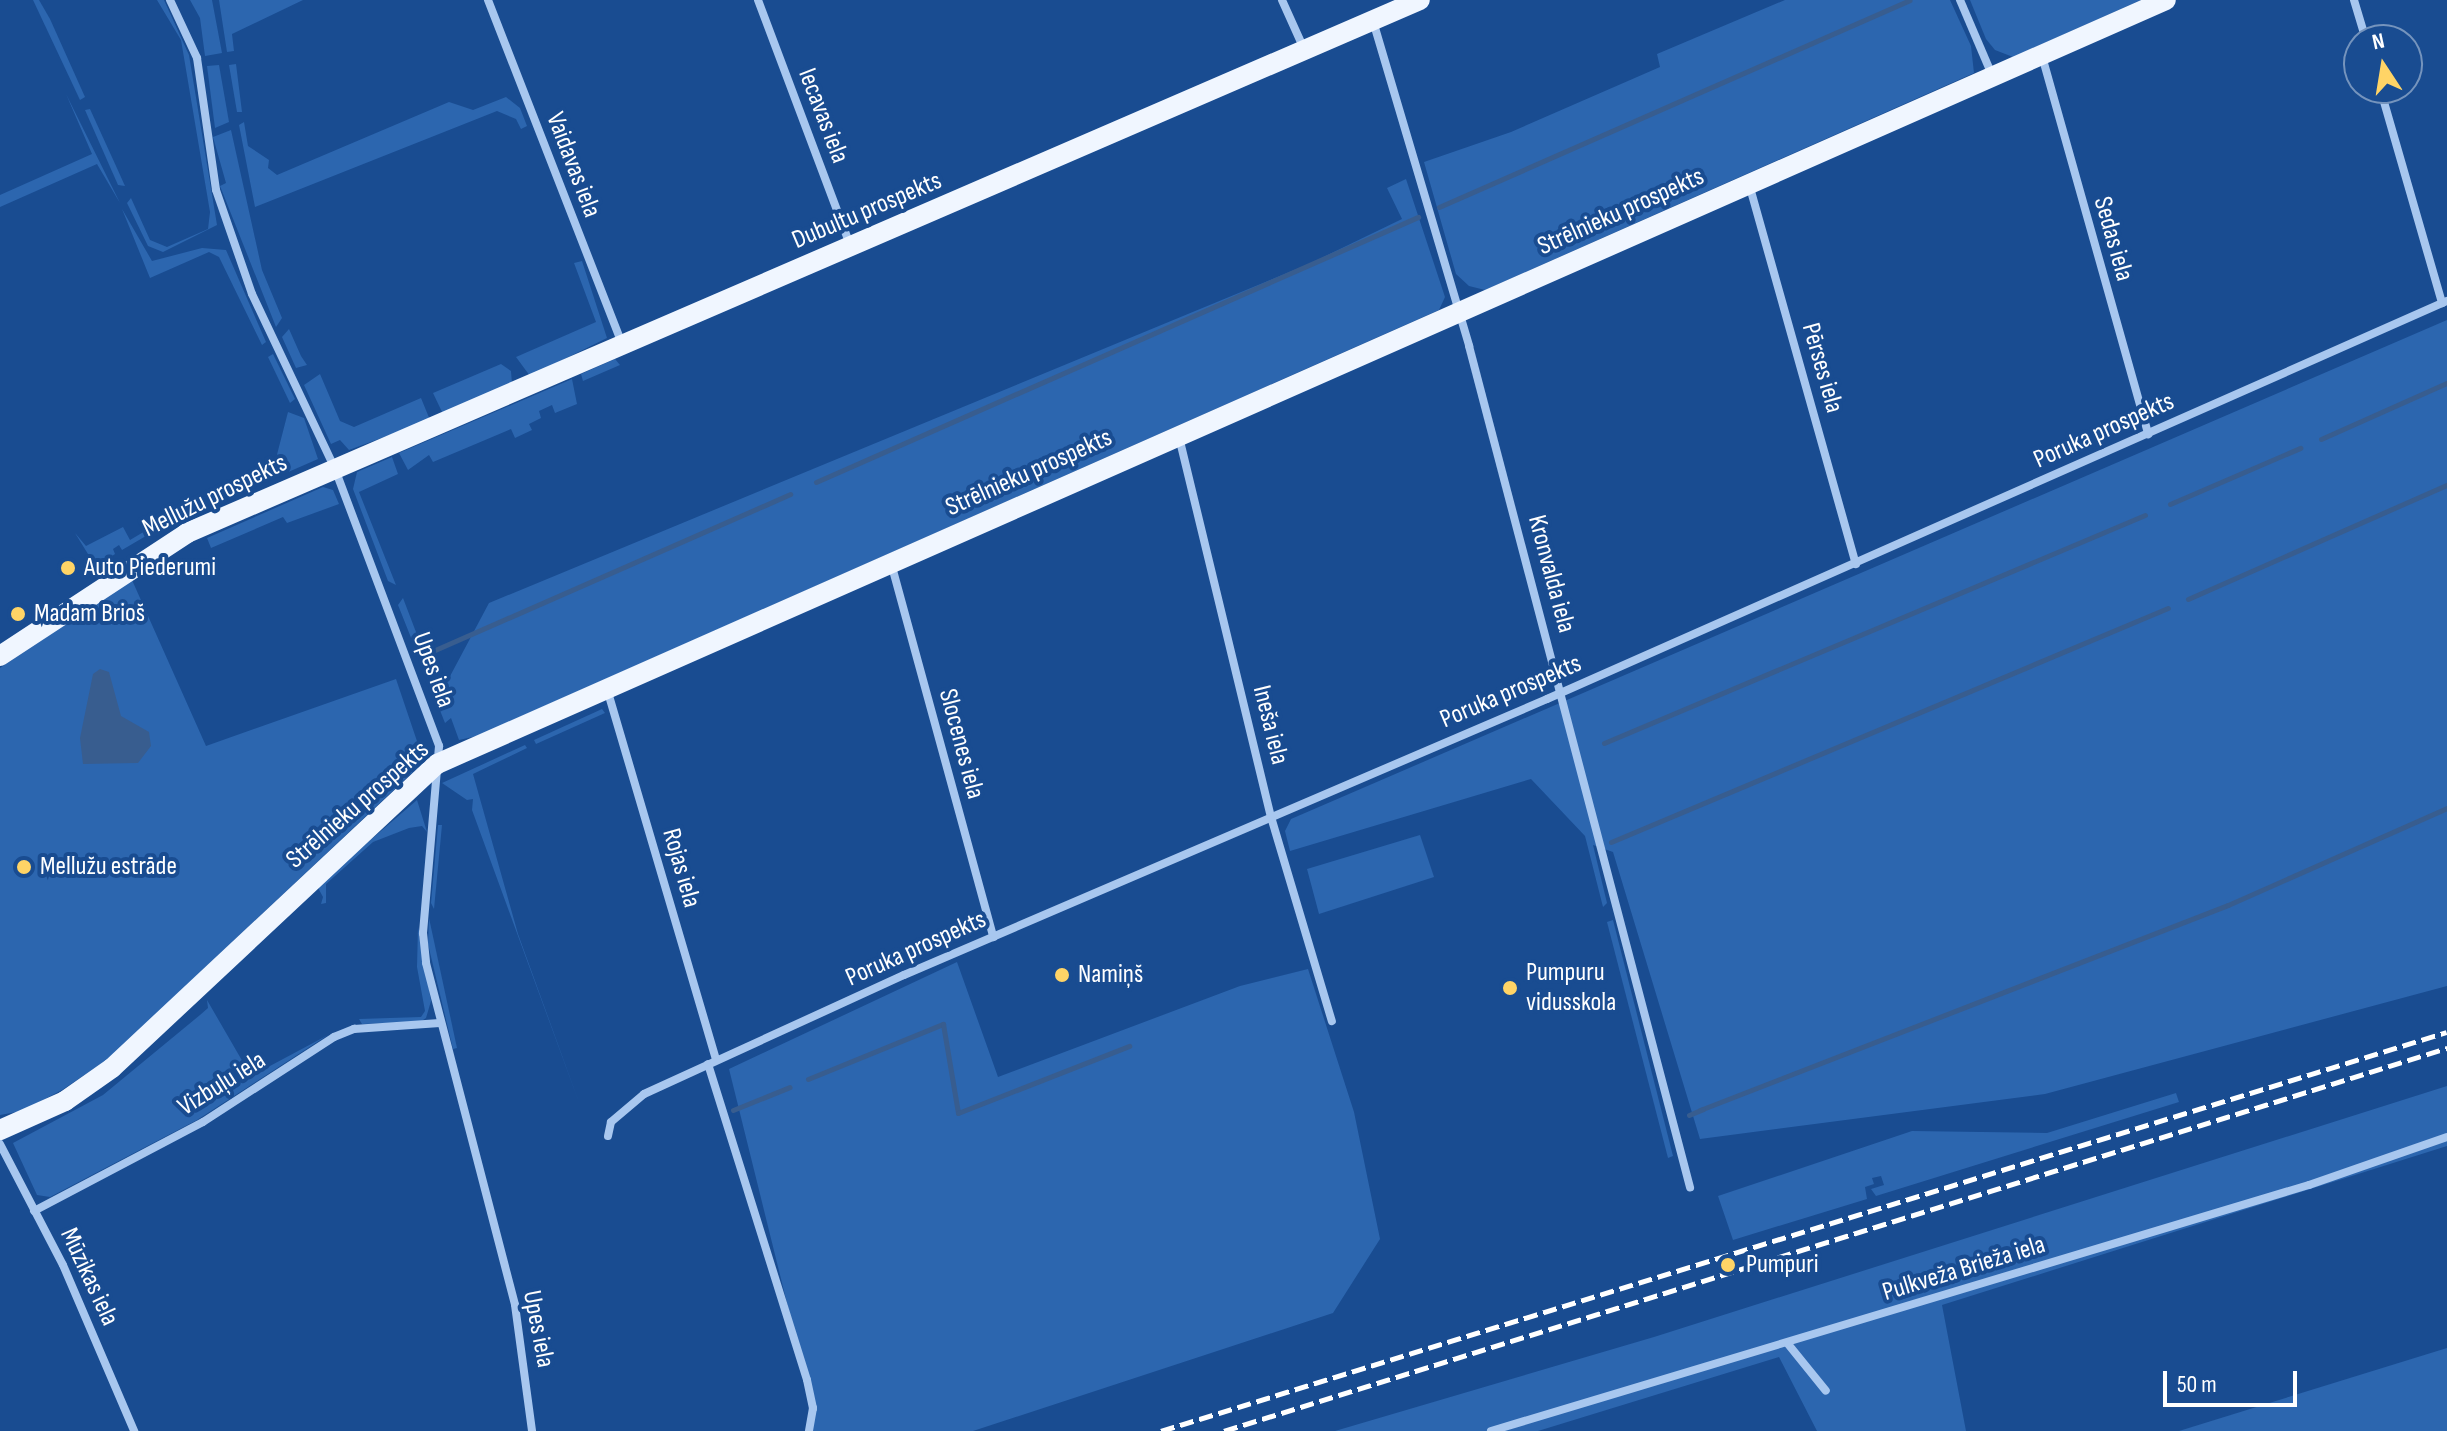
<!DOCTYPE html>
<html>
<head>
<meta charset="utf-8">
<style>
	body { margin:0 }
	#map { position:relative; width:2447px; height:1431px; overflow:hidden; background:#194c91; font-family:"Sofia Sans Condensed",sans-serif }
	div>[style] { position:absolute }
	.green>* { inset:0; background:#2c66af }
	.water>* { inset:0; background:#385d8f }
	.stream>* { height:5px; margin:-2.5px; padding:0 2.5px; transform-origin:2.5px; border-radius:2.5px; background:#385d8f }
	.minor>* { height:8px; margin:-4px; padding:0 4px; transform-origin:4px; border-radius:4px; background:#a8c7ef }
	.primary>* { height:20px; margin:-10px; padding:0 10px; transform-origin:10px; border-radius:10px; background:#f0f6ff }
	.rail>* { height:5px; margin-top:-2.5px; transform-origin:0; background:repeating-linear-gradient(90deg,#fff 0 14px,transparent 0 20px) }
	.dots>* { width:22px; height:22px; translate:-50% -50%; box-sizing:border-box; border:4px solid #194c91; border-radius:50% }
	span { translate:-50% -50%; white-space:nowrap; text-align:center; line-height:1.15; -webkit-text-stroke:8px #194c91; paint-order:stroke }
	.street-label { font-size:26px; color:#fff }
	.poi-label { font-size:26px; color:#fff }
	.left { translate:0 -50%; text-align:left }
	.north { position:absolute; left:2343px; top:24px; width:80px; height:80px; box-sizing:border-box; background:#194c91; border:2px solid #7594bd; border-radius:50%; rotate:348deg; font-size:22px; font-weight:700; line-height:32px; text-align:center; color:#fff }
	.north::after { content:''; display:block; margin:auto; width:28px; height:36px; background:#ffd466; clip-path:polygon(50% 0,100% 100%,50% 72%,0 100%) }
	.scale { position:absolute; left:2163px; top:1371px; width:134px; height:36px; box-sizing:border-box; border:4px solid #fff; border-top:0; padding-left:10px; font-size:24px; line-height:28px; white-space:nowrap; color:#fff; -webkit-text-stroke:6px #194c91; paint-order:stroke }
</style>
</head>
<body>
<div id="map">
	<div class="green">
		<div style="clip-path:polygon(33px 0,39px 0,50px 19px,85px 97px,80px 100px)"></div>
		<div style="clip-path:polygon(157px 0,164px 0,189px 55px,217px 225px,163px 252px,148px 246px,127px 203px,131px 198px,150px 240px,167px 247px,208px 229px,210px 212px,181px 40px)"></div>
		<div style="clip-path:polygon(190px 0,212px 0,222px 53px,205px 56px,200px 18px)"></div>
		<div style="clip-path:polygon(219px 0,303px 0,232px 34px,234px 51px,227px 52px)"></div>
		<div style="clip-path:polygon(1785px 0,1950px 0,1971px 46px,1974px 73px,1485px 290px,1469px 286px,1456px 274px,1424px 162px,1511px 132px,1660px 67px,1657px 54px)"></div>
		<div style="clip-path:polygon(1970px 0,2141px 0,2013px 57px,1995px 50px,1986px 39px)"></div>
		<div style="clip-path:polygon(236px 64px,242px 112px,237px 112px,229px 65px)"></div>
		<div style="clip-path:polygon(219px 65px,229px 122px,215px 128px,207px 66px)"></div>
		<div style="clip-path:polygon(66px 94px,120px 203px,97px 164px,0 207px,0 195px,92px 154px)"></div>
		<div style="clip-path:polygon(506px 97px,520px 108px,527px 126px,521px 129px,516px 119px,497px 111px,255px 207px,239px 125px,244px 122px,248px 146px,269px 160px,268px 168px,277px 175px,449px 102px,473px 110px)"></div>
		<div style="clip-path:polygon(90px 109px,116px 166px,125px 186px,118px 185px,85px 110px)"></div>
		<div style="clip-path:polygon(231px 130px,262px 270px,282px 318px,276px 327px,220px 186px,226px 183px,213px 137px)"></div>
		<div style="clip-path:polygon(1406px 179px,1445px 297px,1439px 310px,477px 736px,459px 740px,451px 718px,445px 723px,398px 605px,403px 598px,440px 695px,489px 603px,1311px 263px,1402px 219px,1387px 188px)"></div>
		<div style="clip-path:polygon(122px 209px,152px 261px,202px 248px,226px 250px,266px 342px,262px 345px,219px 257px,209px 252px,150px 278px)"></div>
		<div style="clip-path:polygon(582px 261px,607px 338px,530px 376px,516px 357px,596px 322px,574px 263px)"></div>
		<div style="clip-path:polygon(2447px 320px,2447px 986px,2045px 1094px,1700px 1139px,1613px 852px,1593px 845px,1607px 903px,1603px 907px,1585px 836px,1531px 779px,1290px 851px,1285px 831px,1291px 819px)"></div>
		<div style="clip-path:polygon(289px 329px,301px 356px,307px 365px,296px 368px,282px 337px)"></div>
		<div style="clip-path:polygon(273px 354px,295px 399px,290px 403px,268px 357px)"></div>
		<div style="clip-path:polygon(615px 359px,620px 365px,583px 381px,581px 374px)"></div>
		<div style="clip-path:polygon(501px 364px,511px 371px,512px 384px,443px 414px,433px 393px)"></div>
		<div style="clip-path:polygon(320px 374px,340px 421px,354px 427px,421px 398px,430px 420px,349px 450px,340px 440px,331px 444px,304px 385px)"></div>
		<div style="clip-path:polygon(572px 379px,577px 404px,555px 413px,552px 405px,539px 411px,541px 418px,529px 424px,532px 430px,515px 438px,511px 429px,433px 462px,429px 455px,408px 470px,399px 453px)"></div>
		<div style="clip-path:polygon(288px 412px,304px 418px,318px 459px,206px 508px,202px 500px,273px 470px)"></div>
		<div style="clip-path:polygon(392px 457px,398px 474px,359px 492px,396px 585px,388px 581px,353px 489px,357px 472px)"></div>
		<div style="clip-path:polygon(323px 487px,333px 490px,339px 504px,287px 523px,283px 517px,211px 548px,207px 538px)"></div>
		<div style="clip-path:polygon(172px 515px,175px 519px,122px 550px,119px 545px,113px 549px,115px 554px,96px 567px,75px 533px,86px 546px,123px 527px,130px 540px)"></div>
		<div style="clip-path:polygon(132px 580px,206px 746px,396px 679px,420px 750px,418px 767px,108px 1059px,62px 1090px,22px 1111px,0 1115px,0 668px)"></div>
		<div style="clip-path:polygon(602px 709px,605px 713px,536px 744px,534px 740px)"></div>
		<div style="clip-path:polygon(525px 745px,527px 748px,473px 774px,518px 934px,581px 1108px,472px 810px,473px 799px,467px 800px,442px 783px)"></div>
		<div style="clip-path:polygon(417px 800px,427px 832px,422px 826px,409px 828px,373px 842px,326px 884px,326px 903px,321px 904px,323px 897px,317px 886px)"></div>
		<div style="clip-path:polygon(438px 825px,442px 825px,434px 909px,431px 903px)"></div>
		<div style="clip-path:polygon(1420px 835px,1434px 877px,1319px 914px,1307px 869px)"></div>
		<div style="clip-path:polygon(429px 918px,457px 1048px,453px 1049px,428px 944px)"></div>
		<div style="clip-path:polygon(1613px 920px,1673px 1156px,1668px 1158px,1607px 922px)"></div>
		<div style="clip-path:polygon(418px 927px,431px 1001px,426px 1018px,420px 1022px,362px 1024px,359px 1019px,421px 1017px,425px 1011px,417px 967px)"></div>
		<div style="clip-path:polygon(957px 962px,998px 1077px,1240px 986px,1308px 969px,1354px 1112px,1380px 1239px,1333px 1313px,973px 1431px,809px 1431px,813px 1408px,729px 1069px)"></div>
		<div style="clip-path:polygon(207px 1000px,251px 1076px,328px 1035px,197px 1120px,50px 1197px,37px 1195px,13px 1143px,103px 1095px,200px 1015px,208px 1008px)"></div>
		<div style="clip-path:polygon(2447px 1086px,2447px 1146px,1942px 1305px,1966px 1431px,1817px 1431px,1779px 1357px,1538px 1431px,1335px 1431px,1654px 1337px)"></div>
		<div style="clip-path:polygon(2176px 1093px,2179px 1102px,1876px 1196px,1871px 1189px,1884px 1185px,1881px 1176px,1872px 1178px,1874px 1184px,1865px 1187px,1867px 1199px,1733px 1240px,1718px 1196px,1912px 1131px,2047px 1133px)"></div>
		<div style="clip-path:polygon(2447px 1348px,2447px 1431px,2179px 1431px)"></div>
	</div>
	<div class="water">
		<div style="clip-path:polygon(100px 669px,109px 672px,121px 716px,149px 732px,151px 746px,138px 763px,83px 764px,80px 738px,93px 674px)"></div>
	</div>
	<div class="stream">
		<div style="left:1439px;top:207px;width:514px;rotate:-23.73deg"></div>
		<div style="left:2321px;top:439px;width:138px;rotate:-24deg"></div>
		<div style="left:816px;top:482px;width:658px;rotate:-23.76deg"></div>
		<div style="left:2170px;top:504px;width:142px;rotate:-23.3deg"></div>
		<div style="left:2188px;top:599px;width:283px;rotate:-23.8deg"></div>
		<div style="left:435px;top:650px;width:388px;rotate:-23.7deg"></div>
		<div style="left:1604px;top:743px;width:587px;rotate:-22.85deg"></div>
		<div style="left:1611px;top:842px;width:604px;rotate:-22.79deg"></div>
		<div style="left:808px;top:1079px;width:146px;rotate:-22.2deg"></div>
		<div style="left:943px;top:1024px;width:90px;rotate:80.4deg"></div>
		<div style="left:958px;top:1113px;width:184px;rotate:-21.4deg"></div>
		<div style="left:733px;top:1110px;width:61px;rotate:-22deg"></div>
		<div style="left:1700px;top:1110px;width:566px;rotate:-21.22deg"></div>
		<div style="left:2228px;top:905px;width:240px;rotate:-23.9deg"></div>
		<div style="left:1689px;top:1115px;width:15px;rotate:-23deg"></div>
	</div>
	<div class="minor">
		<div style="left:170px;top:0;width:64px;rotate:65deg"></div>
		<div style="left:197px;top:58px;width:133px;rotate:81.8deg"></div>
		<div style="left:216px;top:190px;width:110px;rotate:70.9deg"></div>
		<div style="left:252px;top:294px;width:194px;rotate:64.6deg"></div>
		<div style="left:335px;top:469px;width:296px;rotate:69.4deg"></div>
		<div style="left:439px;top:746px;width:188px;rotate:94.9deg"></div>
		<div style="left:423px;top:933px;width:30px;rotate:84deg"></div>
		<div style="left:426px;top:963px;width:353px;rotate:75.4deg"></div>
		<div style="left:515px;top:1305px;width:127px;rotate:82.3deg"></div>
		<div style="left:488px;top:0;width:369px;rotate:68.7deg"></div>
		<div style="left:758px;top:0;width:262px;rotate:69.4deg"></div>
		<div style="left:1282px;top:0;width:54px;rotate:65.8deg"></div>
		<div style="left:1960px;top:0;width:82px;rotate:66.9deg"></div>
		<div style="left:2354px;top:0;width:42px;rotate:73.3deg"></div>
		<div style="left:1373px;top:21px;width:339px;rotate:73.5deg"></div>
		<div style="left:1469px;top:346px;width:870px;rotate:75.28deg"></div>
		<div style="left:2042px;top:56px;width:393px;rotate:74.3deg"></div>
		<div style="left:2380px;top:88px;width:224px;rotate:73.9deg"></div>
		<div style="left:1749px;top:184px;width:395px;rotate:74.3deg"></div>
		<div style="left:1179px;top:437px;width:391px;rotate:76.4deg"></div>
		<div style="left:1271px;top:817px;width:213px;rotate:73.4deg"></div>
		<div style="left:891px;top:563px;width:388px;rotate:74.7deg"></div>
		<div style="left:607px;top:689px;width:387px;rotate:73.6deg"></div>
		<div style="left:708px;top:1064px;width:331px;rotate:72.6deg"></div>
		<div style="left:807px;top:1380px;width:29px;rotate:78deg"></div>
		<div style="left:813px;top:1408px;width:23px;rotate:100deg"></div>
		<div style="left:608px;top:1136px;width:14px;rotate:-78deg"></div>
		<div style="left:611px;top:1122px;width:43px;rotate:-40.3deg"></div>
		<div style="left:644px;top:1094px;width:286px;rotate:-24.6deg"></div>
		<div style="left:904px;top:975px;width:700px;rotate:-23.23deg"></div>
		<div style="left:1547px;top:699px;width:984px;rotate:-23.86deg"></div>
		<div style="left:0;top:1144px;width:136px;rotate:62.5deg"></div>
		<div style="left:63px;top:1265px;width:181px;rotate:66.8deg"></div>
		<div style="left:34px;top:1211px;width:191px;rotate:-27.8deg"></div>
		<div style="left:203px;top:1122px;width:156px;rotate:-33deg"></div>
		<div style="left:334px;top:1037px;width:22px;rotate:-22deg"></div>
		<div style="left:354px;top:1029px;width:86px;rotate:-4deg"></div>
		<div style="left:1788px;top:1344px;width:60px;rotate:51deg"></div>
		<div style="left:1491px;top:1431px;width:854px;rotate:-16.74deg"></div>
		<div style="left:2309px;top:1185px;width:146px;rotate:-19.2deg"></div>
	</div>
	<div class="primary">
		<div style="left:0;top:656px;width:224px;rotate:-33.3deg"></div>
		<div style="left:187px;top:533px;width:1343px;rotate:-23.38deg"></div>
		<div style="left:0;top:1130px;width:71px;rotate:-24deg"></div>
		<div style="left:65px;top:1101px;width:57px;rotate:-35.1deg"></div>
		<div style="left:112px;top:1068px;width:445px;rotate:-43.1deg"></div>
		<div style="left:437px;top:764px;width:1890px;rotate:-23.84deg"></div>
	</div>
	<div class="rail">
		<div style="left:1161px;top:1431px;width:1346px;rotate:-17.24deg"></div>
		<div style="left:1224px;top:1431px;width:1282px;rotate:-17.39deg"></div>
	</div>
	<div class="dots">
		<div style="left:68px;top:568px;background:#ffd466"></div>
		<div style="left:18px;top:614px;background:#ffd466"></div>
		<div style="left:24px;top:867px;background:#ffd466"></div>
		<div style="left:1062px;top:975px;background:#ffd466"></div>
		<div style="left:1510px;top:988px;background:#ffd466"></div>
		<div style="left:1728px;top:1265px;background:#ffd466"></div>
	</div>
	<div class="street-label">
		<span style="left:823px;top:116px;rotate:69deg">Iecavas iela</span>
		<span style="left:573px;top:165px;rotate:69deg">Vaidavas iela</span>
		<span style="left:867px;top:211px;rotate:-23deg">Dubultu prospekts</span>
		<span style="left:1621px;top:212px;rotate:-24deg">Strēlnieku prospekts</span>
		<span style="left:2113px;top:239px;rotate:74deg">Sedas iela</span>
		<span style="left:1822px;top:368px;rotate:74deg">Pērses iela</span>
		<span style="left:2104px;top:431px;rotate:-24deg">Poruka prospekts</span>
		<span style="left:1029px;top:473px;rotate:-24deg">Strēlnieku prospekts</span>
		<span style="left:215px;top:496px;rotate:-26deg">Mellužu prospekts</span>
		<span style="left:1551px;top:574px;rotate:75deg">Kronvalda iela</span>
		<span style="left:433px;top:670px;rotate:70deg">Upes iela</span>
		<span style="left:1511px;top:692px;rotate:-23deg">Poruka prospekts</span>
		<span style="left:1270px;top:725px;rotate:76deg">Ineša iela</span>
		<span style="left:961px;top:744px;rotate:75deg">Slocenes iela</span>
		<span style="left:358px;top:805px;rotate:-41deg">Strēlnieku prospekts</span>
		<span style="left:681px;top:868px;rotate:74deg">Rojas iela</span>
		<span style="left:916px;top:949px;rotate:-24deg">Poruka prospekts</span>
		<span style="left:222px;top:1084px;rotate:-32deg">Vizbuļu iela</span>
		<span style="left:1964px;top:1269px;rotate:-17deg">Pulkveža Brieža iela</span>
		<span style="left:89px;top:1277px;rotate:65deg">Mūzikas iela</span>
		<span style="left:538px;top:1329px;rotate:79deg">Upes iela</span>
	</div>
	<div class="poi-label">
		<span class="left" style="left:84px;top:568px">Auto Piederumi</span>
		<span class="left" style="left:34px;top:614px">Madam Brioš</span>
		<span class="left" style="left:40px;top:867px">Mellužu estrāde</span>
		<span class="left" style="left:1526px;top:988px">Pumpuru<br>vidusskola</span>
		<span class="left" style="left:1078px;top:975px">Namiņš</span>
		<span class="left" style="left:1746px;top:1265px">Pumpuri</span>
	</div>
	<div class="north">N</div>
	<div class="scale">50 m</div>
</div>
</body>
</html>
